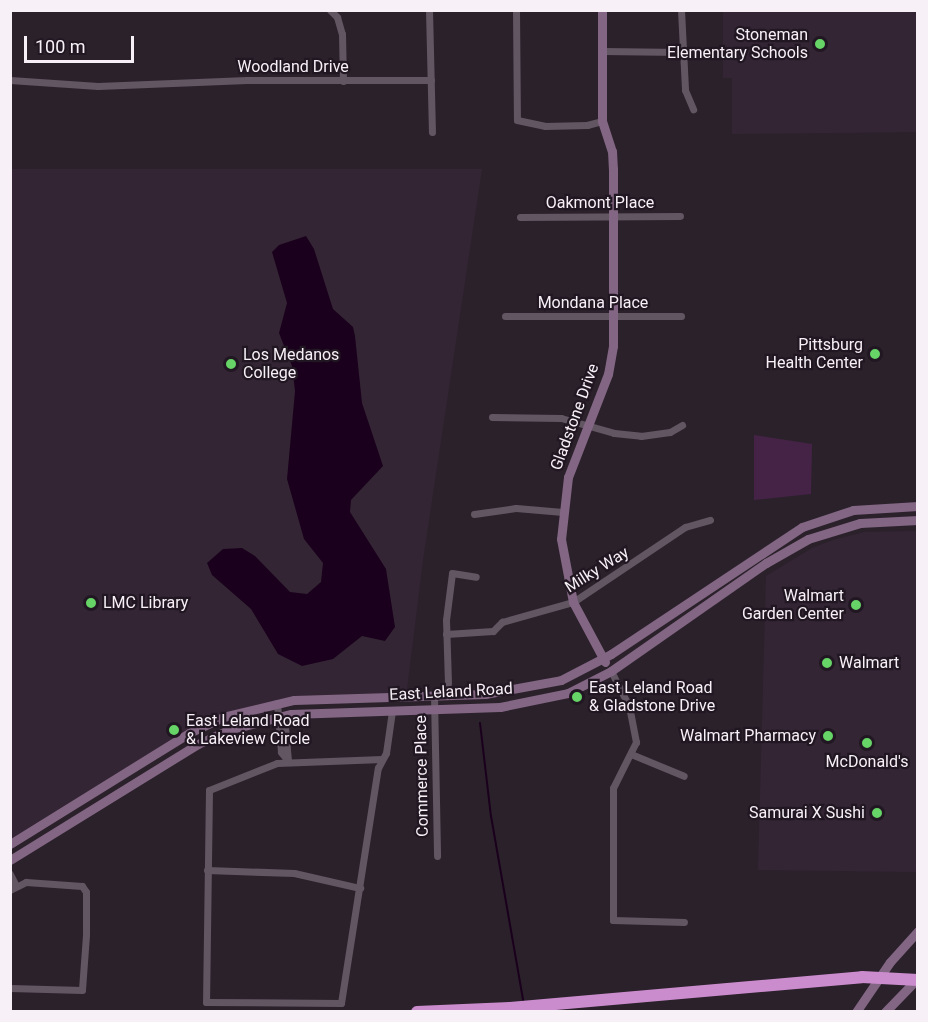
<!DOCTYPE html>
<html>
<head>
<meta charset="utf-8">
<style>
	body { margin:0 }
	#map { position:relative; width:928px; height:1022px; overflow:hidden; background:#2b212b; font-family:Roboto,sans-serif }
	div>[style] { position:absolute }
	.built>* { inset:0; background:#342535 }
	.green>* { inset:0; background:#452347 }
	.water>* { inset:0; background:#1a001c }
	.stream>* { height:2px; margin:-1px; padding:0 1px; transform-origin:1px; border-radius:1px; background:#1a001c }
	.street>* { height:7px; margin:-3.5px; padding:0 3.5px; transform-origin:3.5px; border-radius:3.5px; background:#625663 }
	.secondary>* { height:9px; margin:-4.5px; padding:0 4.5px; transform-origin:4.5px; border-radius:4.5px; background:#826683 }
	.highway>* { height:12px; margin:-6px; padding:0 6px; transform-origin:6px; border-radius:6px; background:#cb8cce }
	.dots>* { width:16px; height:16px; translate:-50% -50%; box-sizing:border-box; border:3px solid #211722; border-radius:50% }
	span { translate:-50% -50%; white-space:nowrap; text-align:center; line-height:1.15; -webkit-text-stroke:4.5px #211722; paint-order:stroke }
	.poi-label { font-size:16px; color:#f7f0f7 }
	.right { translate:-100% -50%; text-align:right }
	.left { translate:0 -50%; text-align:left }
	.street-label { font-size:16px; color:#f7f0f7 }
	.frame { position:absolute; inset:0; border:12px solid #f7f0f7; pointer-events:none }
	.scale { position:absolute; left:24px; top:36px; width:110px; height:27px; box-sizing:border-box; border:3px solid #f7f0f7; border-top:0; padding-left:8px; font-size:18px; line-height:21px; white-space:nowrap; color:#f7f0f7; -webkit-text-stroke:4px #211722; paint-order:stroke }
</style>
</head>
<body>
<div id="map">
	<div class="built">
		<div style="clip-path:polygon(723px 11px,917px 11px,917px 132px,732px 134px,732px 78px,723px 78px)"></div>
		<div style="clip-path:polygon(11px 169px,482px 169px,423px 560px,406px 697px,330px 698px,223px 717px,11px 844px)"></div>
		<div style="clip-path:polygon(917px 531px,917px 872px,758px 870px,766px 576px,812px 548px,836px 539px,865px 532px)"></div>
	</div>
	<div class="green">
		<div style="clip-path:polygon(754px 435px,812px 444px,811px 494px,754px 500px)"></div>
	</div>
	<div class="water">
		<div style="clip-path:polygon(306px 236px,314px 249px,333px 309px,353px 327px,355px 336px,362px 403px,383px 466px,351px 500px,350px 512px,386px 569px,395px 627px,385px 641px,362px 636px,333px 659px,302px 666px,278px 654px,251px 609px,212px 575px,207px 563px,223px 549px,242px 548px,255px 556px,290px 592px,307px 594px,321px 582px,323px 563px,304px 539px,287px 479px,295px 391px,292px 366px,279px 333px,287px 303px,272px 252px,279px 245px)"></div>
	</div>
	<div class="stream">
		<div style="left:480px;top:723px;width:94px;rotate:83.3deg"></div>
		<div style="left:491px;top:816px;width:187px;rotate:80.1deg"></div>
	</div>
	<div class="street">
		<div style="left:330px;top:10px;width:10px;rotate:45deg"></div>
		<div style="left:337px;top:17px;width:18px;rotate:74deg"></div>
		<div style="left:342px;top:34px;width:47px;rotate:88.8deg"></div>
		<div style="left:429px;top:10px;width:122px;rotate:88.6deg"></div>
		<div style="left:516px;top:10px;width:110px;rotate:89.5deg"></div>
		<div style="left:517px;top:120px;width:29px;rotate:12deg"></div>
		<div style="left:545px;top:126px;width:42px;rotate:-1.4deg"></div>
		<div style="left:587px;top:125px;width:16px;rotate:-15deg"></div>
		<div style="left:681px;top:10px;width:80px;rotate:87.1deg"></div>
		<div style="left:685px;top:90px;width:21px;rotate:67deg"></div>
		<div style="left:603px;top:51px;width:78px;rotate:0.7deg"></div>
		<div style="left:10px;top:80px;width:88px;rotate:3.9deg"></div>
		<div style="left:98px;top:86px;width:149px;rotate:-2.3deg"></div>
		<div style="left:247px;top:80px;width:184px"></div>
		<div style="left:520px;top:217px;width:160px;rotate:-0.4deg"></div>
		<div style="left:505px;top:316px;width:176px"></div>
		<div style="left:492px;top:417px;width:69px;rotate:0.8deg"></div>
		<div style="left:561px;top:418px;width:55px;rotate:15.8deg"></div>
		<div style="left:614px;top:433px;width:27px;rotate:6deg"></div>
		<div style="left:641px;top:436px;width:29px;rotate:-8deg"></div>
		<div style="left:670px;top:432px;width:14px;rotate:-30deg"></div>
		<div style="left:474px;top:514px;width:42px;rotate:-8.1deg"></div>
		<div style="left:516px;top:508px;width:47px;rotate:4.9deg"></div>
		<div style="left:446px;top:634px;width:47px;rotate:-3.7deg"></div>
		<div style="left:493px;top:631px;width:13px;rotate:-45deg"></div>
		<div style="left:502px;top:622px;width:74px;rotate:-15.7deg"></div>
		<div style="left:573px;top:602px;width:135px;rotate:-33.8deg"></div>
		<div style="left:685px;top:527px;width:26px;rotate:-16deg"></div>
		<div style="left:611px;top:671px;width:39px;rotate:63deg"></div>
		<div style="left:629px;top:706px;width:37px;rotate:79deg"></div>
		<div style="left:636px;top:742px;width:51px;rotate:116.6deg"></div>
		<div style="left:613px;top:788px;width:132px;rotate:90deg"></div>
		<div style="left:613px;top:920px;width:71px;rotate:1.6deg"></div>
		<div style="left:448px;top:683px;width:63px;rotate:-91.8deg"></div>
		<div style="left:446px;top:620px;width:47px;rotate:-82.7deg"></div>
		<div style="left:452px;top:573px;width:24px;rotate:9deg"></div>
		<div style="left:434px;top:696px;width:160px;rotate:88.9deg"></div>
		<div style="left:277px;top:703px;width:49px;rotate:85.3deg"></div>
		<div style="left:281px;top:752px;width:11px;rotate:52deg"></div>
		<div style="left:288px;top:761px;width:38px;rotate:-95deg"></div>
		<div style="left:285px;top:723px;width:9px;rotate:-126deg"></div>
		<div style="left:631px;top:754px;width:57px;rotate:22.5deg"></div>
		<div style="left:382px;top:759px;width:105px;rotate:177.8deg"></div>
		<div style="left:277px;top:763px;width:73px;rotate:158.3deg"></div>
		<div style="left:209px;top:790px;width:212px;rotate:90.8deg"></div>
		<div style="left:206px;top:1002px;width:135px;rotate:0.4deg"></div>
		<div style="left:341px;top:1003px;width:238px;rotate:-81.1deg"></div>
		<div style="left:378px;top:768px;width:17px;rotate:-62deg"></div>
		<div style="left:386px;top:753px;width:42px;rotate:-81.9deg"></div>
		<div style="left:207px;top:870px;width:87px;rotate:2deg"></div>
		<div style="left:294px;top:873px;width:68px;rotate:12.8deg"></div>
		<div style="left:10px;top:874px;width:13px;rotate:63deg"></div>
		<div style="left:10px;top:890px;width:18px;rotate:-27deg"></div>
		<div style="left:26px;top:882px;width:56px;rotate:4.1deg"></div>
		<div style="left:82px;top:886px;width:7px;rotate:56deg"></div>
		<div style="left:86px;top:892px;width:43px;rotate:90deg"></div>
		<div style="left:86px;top:935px;width:55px;rotate:94.2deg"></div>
		<div style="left:82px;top:990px;width:72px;rotate:-178.4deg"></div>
	</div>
	<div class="secondary">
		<div style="left:602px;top:10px;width:111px;rotate:90deg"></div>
		<div style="left:602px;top:121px;width:32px;rotate:72deg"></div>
		<div style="left:612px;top:151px;width:18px;rotate:87deg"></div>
		<div style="left:613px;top:169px;width:177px;rotate:90deg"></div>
		<div style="left:613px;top:346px;width:28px;rotate:100deg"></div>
		<div style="left:608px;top:374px;width:110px;rotate:111.2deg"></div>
		<div style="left:568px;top:477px;width:62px;rotate:96.4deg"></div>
		<div style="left:561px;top:539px;width:64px;rotate:79.2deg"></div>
		<div style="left:573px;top:602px;width:68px;rotate:61.9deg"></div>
		<div style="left:10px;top:844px;width:211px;rotate:-31.8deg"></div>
		<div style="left:189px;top:733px;width:38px;rotate:-25deg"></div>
		<div style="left:223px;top:717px;width:73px;rotate:-13.5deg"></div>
		<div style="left:294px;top:700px;width:191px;rotate:-1.8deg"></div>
		<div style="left:485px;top:694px;width:77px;rotate:-10.4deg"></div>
		<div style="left:561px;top:680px;width:56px;rotate:-27.5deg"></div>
		<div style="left:611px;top:654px;width:229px;rotate:-33.6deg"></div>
		<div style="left:802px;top:527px;width:54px;rotate:-18.4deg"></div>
		<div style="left:853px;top:510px;width:65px;rotate:-3.5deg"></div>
		<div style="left:10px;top:860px;width:221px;rotate:-31.7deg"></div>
		<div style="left:198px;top:744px;width:33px;rotate:-25deg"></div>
		<div style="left:228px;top:730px;width:65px;rotate:-14.3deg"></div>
		<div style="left:291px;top:714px;width:209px;rotate:-1.9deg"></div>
		<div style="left:500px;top:707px;width:69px;rotate:-11.6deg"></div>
		<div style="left:568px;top:693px;width:48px;rotate:-27.1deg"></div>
		<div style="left:611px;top:671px;width:189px;rotate:-34.9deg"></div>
		<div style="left:766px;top:563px;width:48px;rotate:-29.7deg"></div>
		<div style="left:808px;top:539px;width:54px;rotate:-17.1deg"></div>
		<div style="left:860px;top:523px;width:58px;rotate:-3deg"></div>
		<div style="left:856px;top:1012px;width:60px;rotate:-55.8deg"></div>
		<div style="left:890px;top:962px;width:42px;rotate:-47.9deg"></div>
		<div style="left:885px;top:1012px;width:47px;rotate:-45.9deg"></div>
	</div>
	<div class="highway">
		<div style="left:417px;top:1012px;width:93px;rotate:-2.5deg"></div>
		<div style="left:510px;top:1008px;width:353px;rotate:-5deg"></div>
		<div style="left:862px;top:977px;width:56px;rotate:3.1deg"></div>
	</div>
	<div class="dots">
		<div style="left:820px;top:44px;background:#66d466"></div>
		<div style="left:875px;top:354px;background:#66d466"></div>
		<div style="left:231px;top:364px;background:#66d466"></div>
		<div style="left:91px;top:603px;background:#66d466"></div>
		<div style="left:856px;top:605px;background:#66d466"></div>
		<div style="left:827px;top:663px;background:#66d466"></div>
		<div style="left:577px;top:697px;background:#66d466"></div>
		<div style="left:174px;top:730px;background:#66d466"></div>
		<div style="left:828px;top:736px;background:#66d466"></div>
		<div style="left:867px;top:743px;background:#66d466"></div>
		<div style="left:877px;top:813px;background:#66d466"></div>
	</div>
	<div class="poi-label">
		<span class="right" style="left:808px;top:44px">Stoneman<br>Elementary Schools</span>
		<span class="right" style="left:863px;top:354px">Pittsburg<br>Health Center</span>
		<span class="left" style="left:243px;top:364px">Los Medanos<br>College</span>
		<span class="right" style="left:844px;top:605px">Walmart<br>Garden Center</span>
		<span class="left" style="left:103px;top:603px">LMC Library</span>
		<span class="left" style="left:839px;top:663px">Walmart</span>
		<span class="left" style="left:589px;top:697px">East Leland Road<br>&amp; Gladstone Drive</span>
		<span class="left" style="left:186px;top:730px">East Leland Road<br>&amp; Lakeview Circle</span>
		<span class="right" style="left:816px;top:736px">Walmart Pharmacy</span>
		<span style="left:867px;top:762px">McDonald's</span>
		<span class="right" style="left:865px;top:813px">Samurai X Sushi</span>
	</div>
	<div class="street-label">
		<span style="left:293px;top:67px">Woodland Drive</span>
		<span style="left:600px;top:203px">Oakmont Place</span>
		<span style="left:593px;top:303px">Mondana Place</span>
		<span style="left:575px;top:417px;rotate:-70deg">Gladstone Drive</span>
		<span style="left:597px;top:570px;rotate:-32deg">Milky Way</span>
		<span style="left:451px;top:692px;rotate:-3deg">East Leland Road</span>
		<span style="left:422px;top:776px;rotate:-91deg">Commerce Place</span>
	</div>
	<div class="frame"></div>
	<div class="scale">100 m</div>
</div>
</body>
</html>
